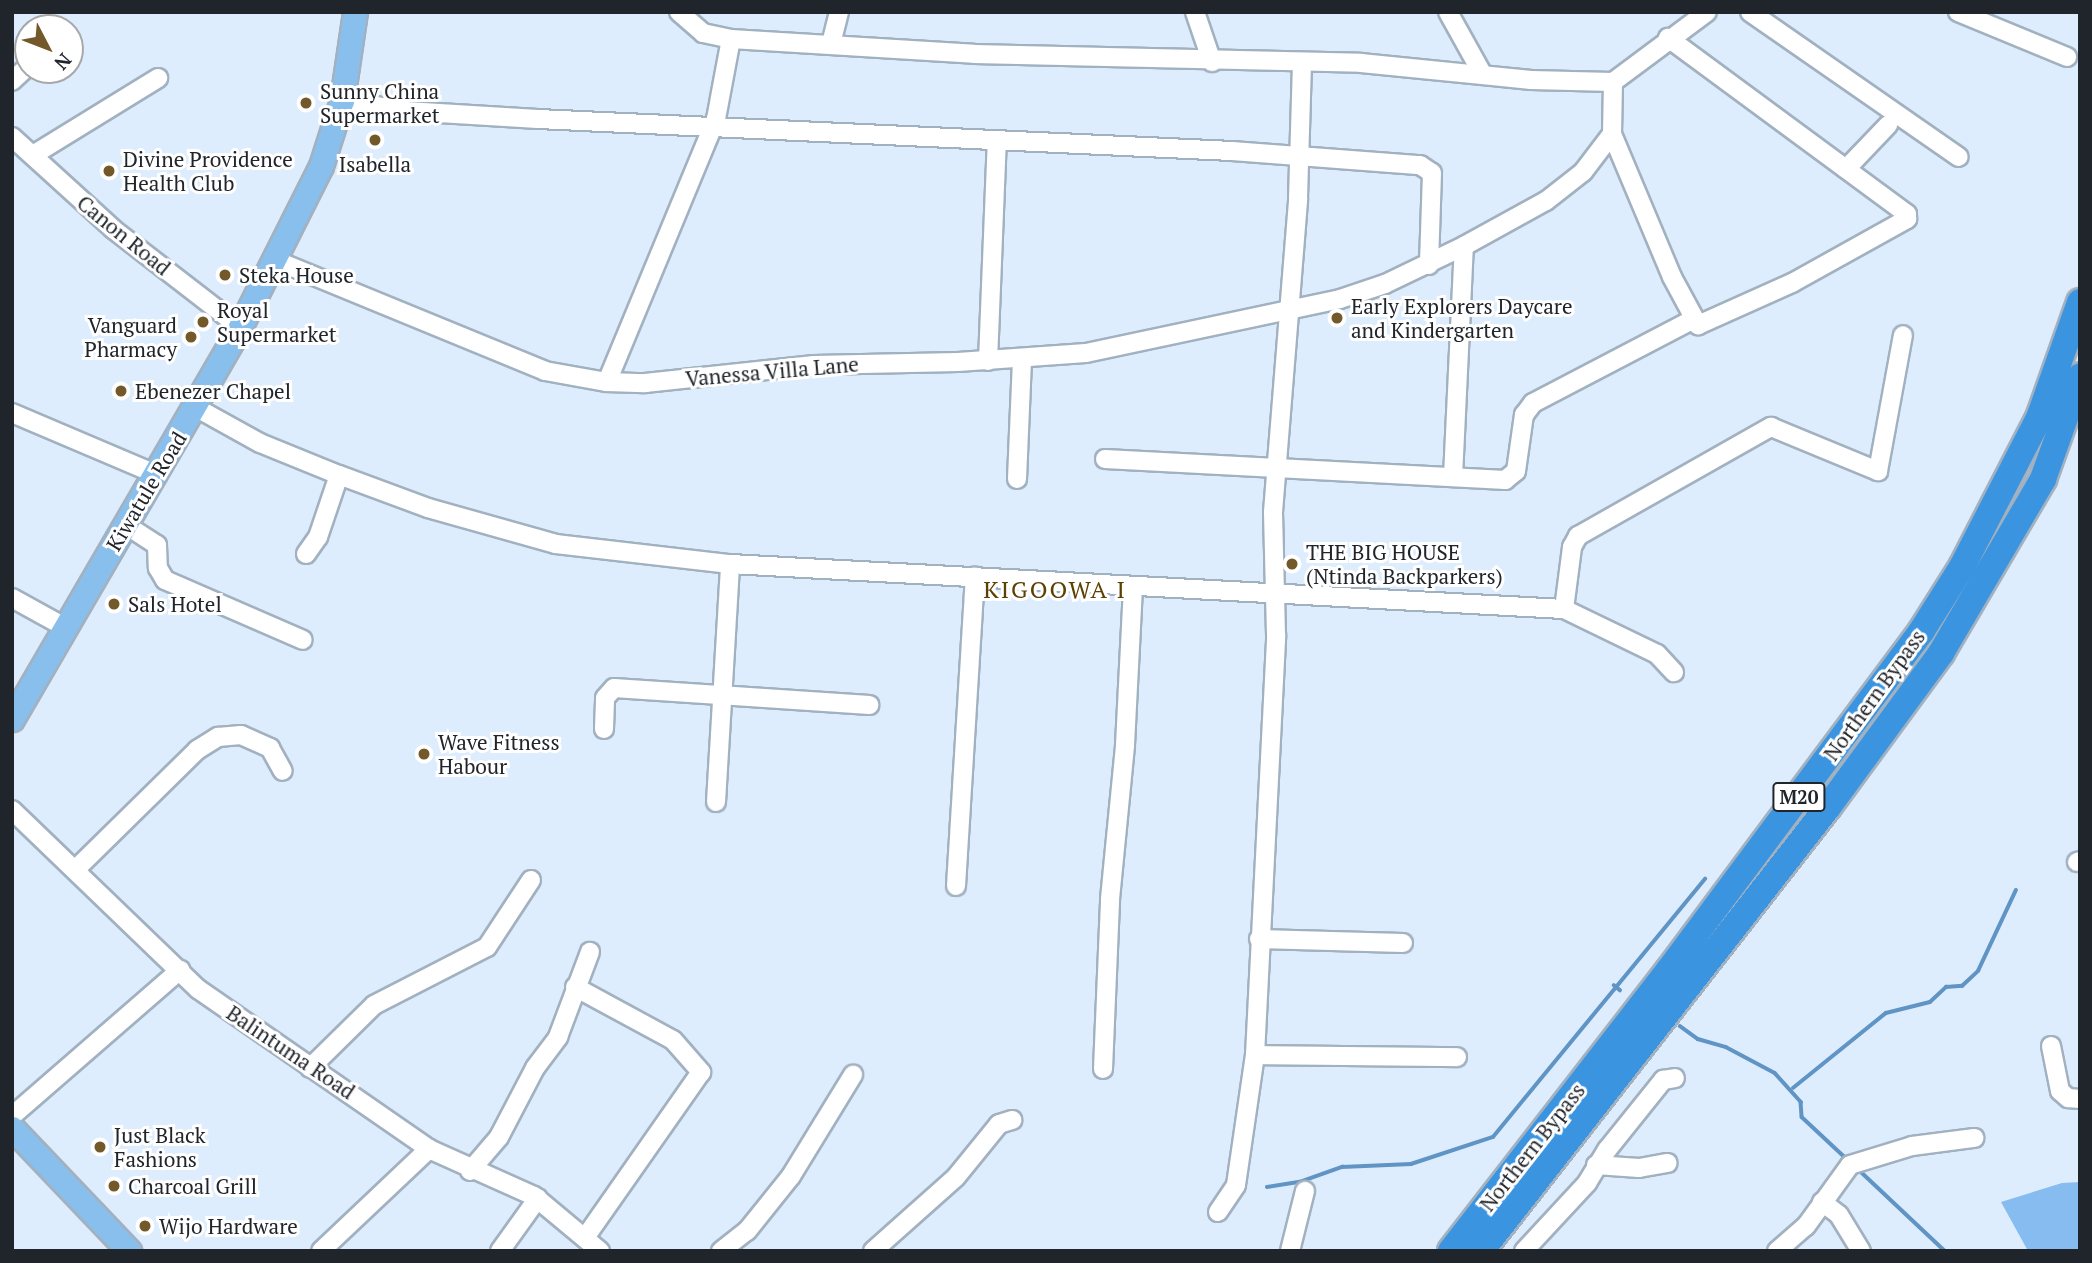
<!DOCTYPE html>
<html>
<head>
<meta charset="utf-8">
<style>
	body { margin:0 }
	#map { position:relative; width:2092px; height:1263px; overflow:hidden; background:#ddedfd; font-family:"PT Serif",serif }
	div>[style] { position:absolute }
	.forest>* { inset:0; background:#86bcef }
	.stream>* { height:3.5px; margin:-1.75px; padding:0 1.75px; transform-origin:1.75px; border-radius:1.75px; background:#5f94c5 }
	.roads { filter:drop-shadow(2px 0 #a2b1c0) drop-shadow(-2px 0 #a2b1c0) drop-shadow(0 2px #a2b1c0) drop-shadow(0 -2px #a2b1c0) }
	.minor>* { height:18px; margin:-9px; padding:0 9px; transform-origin:9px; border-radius:9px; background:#fff }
	.major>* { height:23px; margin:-11.5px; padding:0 11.5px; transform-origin:11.5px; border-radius:11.5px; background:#89bfec }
	.highway>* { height:26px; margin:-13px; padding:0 13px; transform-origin:13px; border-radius:13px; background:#3a94e0 }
	.dots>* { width:19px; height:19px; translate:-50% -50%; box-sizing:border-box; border:4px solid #fff; border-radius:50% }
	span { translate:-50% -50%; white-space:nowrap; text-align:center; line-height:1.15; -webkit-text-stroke:6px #fff; paint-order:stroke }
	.shield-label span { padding:2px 5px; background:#fff; border:2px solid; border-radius:5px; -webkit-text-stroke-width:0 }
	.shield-label { font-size:19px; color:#20252b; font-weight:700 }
	.poi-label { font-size:21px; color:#20252b }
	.left { translate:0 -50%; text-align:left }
	.right { translate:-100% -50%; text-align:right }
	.street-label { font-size:21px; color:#20252b }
	.quarter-label { font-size:24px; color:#5d4103; letter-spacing:2px }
	.frame { position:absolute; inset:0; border:14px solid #20252b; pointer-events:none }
	.north { position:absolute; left:14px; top:14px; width:70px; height:70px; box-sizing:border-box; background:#fff; border:2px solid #a6a8aa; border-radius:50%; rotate:132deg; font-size:19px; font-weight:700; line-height:28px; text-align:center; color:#20252b }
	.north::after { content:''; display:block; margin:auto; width:24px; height:32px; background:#73582a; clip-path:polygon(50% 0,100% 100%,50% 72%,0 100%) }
</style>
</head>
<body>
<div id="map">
	<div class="forest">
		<div style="clip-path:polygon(2080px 1182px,2080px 1251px,2028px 1251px,2001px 1202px,2062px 1183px)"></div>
	</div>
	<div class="stream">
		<div style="left:1614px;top:985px;width:8px;rotate:40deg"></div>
		<div style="left:1680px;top:1026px;width:22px;rotate:36deg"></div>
		<div style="left:1698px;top:1039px;width:29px;rotate:16deg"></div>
		<div style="left:1726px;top:1047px;width:55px;rotate:28deg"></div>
		<div style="left:1775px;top:1073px;width:39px;rotate:48deg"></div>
		<div style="left:1801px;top:1102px;width:15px;rotate:86deg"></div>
		<div style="left:1802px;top:1117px;width:64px;rotate:43.1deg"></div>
		<div style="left:1793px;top:1088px;width:119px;rotate:-38.9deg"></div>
		<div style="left:1886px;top:1013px;width:45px;rotate:-14deg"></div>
		<div style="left:1930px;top:1002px;width:22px;rotate:-43deg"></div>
		<div style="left:1946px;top:987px;width:16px;rotate:-4deg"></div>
		<div style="left:1962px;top:986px;width:22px;rotate:-43deg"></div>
		<div style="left:1978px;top:971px;width:89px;rotate:-64.9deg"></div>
		<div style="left:1857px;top:1168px;width:121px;rotate:43.3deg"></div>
		<div style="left:1267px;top:1187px;width:33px;rotate:-9deg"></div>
		<div style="left:1300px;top:1182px;width:45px;rotate:-19.7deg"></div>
		<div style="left:1342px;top:1167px;width:69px;rotate:-2.5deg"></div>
		<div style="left:1411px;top:1164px;width:86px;rotate:-18.2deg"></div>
		<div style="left:1493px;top:1137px;width:334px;rotate:-50.6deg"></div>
	</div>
	<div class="roads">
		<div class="minor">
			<div style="left:679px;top:12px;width:32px;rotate:41deg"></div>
			<div style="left:703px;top:33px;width:29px;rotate:12deg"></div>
			<div style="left:731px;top:39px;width:243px;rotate:3.5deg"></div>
			<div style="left:974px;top:54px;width:387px;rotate:1.3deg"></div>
			<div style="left:1361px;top:63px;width:171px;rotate:5.7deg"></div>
			<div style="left:1531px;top:80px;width:82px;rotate:1.4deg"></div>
			<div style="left:1195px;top:12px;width:53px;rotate:71.2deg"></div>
			<div style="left:1448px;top:12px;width:72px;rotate:60.9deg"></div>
			<div style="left:1750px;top:12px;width:254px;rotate:34.8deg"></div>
			<div style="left:1958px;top:12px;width:118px;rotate:22.4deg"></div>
			<div style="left:831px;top:44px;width:33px;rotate:-76deg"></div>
			<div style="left:12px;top:81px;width:22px;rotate:-43deg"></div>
			<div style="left:342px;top:100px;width:65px;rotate:9.8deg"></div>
			<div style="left:406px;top:111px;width:132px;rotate:3.5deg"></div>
			<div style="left:538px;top:119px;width:695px;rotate:2.64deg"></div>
			<div style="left:1232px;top:151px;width:189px;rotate:4.3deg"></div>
			<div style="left:1420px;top:165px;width:14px;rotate:34deg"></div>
			<div style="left:1432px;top:173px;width:92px;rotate:91.9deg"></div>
			<div style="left:1612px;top:134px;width:155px;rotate:67.2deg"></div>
			<div style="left:1672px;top:277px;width:55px;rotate:61.6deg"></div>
			<div style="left:1698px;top:325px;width:103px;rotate:-24.1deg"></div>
			<div style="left:1792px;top:283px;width:132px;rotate:-29.1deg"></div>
			<div style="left:1907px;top:219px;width:5px;rotate:-90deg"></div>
			<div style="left:1907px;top:214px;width:297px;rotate:-143.6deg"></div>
			<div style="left:12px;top:137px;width:137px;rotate:42.3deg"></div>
			<div style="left:113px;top:229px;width:160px;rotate:37.7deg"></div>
			<div style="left:33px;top:155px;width:147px;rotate:-31.6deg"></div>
			<div style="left:1846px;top:169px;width:61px;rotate:-46.3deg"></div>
			<div style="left:275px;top:260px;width:292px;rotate:22.3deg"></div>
			<div style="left:545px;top:371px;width:63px;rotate:10.1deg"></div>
			<div style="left:607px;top:382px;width:38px;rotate:2deg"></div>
			<div style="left:645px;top:383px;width:170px;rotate:-6.1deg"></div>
			<div style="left:814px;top:365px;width:144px;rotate:-1.2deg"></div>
			<div style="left:958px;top:362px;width:128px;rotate:-4deg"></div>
			<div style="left:1086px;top:353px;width:260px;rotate:-12deg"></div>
			<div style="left:1340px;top:299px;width:47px;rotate:-18.4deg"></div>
			<div style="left:1385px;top:284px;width:88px;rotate:-25.7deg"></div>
			<div style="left:1464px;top:246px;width:94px;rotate:-28.8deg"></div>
			<div style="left:1546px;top:201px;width:47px;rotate:-38.1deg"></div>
			<div style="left:1583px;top:172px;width:48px;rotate:-52.7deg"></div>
			<div style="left:1612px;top:134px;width:52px;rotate:-88.9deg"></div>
			<div style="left:1613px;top:82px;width:117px;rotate:-36.7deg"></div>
			<div style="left:988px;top:361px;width:220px;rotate:-87.7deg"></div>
			<div style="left:607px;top:382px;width:285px;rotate:-67.5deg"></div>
			<div style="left:716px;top:119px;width:81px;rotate:-79.4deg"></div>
			<div style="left:195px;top:407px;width:74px;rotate:29deg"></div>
			<div style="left:260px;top:443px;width:85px;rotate:22.1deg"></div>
			<div style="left:339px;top:475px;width:95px;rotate:20.3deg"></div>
			<div style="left:428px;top:508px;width:133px;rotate:15.7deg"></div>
			<div style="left:556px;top:544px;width:175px;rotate:6.6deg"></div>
			<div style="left:730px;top:564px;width:835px;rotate:3.09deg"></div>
			<div style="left:1564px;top:609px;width:63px;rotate:-82.6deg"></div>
			<div style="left:1572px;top:547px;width:13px;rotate:-61deg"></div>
			<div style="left:1578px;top:536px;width:222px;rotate:-29.5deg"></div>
			<div style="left:1771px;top:427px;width:116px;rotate:22.4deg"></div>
			<div style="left:1878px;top:471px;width:138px;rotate:-79.6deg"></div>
			<div style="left:12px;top:413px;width:156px;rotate:23deg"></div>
			<div style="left:1105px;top:459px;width:401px;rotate:3deg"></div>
			<div style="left:1505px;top:480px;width:14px;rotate:-39deg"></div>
			<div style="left:1516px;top:471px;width:57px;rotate:-81.9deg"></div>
			<div style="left:1524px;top:415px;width:15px;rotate:-53deg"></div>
			<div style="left:1533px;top:403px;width:179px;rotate:-27.6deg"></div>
			<div style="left:1453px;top:477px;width:231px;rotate:-87.3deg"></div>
			<div style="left:1017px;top:479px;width:121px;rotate:-87.6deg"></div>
			<div style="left:126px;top:525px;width:37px;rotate:33deg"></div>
			<div style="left:157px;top:545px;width:23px;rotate:88deg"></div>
			<div style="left:158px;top:568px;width:14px;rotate:60deg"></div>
			<div style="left:165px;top:580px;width:150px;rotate:23.5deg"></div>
			<div style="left:306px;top:554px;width:21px;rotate:-55deg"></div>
			<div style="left:318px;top:537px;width:65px;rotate:-71.3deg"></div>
			<div style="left:12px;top:598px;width:58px;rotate:28.8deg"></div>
			<div style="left:1564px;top:609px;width:103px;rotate:25.8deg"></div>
			<div style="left:1657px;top:654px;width:25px;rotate:47deg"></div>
			<div style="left:604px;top:729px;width:31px;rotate:-88deg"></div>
			<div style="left:605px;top:698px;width:13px;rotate:-48deg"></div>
			<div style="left:614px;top:688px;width:256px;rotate:3.8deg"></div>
			<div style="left:716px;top:802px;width:238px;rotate:-86.6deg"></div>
			<div style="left:12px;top:810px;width:258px;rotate:43.9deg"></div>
			<div style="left:198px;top:989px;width:281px;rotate:34.7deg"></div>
			<div style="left:429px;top:1149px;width:115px;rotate:24.1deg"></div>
			<div style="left:534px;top:1196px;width:86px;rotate:39.8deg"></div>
			<div style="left:2077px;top:862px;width:3px;rotate:-18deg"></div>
			<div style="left:76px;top:869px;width:170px;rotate:-44.5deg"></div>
			<div style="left:197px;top:750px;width:25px;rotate:-32deg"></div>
			<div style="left:218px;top:737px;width:23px;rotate:-5deg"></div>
			<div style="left:241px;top:735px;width:32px;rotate:24deg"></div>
			<div style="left:270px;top:748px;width:26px;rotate:61deg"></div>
			<div style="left:956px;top:886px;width:310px;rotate:-86.5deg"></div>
			<div style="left:1259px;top:939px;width:144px;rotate:1.6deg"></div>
			<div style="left:575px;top:987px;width:111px;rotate:28.4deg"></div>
			<div style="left:673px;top:1040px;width:43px;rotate:48.8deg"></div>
			<div style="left:701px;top:1072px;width:200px;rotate:125deg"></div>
			<div style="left:2051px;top:1046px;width:46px;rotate:78.7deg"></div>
			<div style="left:2060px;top:1091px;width:11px;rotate:41deg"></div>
			<div style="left:2068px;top:1098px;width:12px;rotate:5deg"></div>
			<div style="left:1255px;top:1055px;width:202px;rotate:0.6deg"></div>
			<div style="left:310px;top:1068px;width:90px;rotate:-44.5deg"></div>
			<div style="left:374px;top:1005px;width:127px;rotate:-27.2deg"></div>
			<div style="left:487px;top:947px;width:80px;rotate:-56.7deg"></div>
			<div style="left:1103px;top:1069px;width:170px;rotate:-87.6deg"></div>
			<div style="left:1110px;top:899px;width:155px;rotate:-84.4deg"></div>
			<div style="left:1125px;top:745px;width:157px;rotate:-87.1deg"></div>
			<div style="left:12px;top:1116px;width:223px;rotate:-41deg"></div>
			<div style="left:1596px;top:1165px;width:43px;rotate:4deg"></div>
			<div style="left:1639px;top:1168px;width:29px;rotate:-10deg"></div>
			<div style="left:470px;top:1171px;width:45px;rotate:-49.5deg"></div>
			<div style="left:499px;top:1137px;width:78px;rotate:-62.4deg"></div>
			<div style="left:535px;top:1068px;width:39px;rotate:-53deg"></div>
			<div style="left:558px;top:1037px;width:91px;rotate:-69.4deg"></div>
			<div style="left:1822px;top:1202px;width:21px;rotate:37deg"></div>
			<div style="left:1839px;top:1215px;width:42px;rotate:58.6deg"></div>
			<div style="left:1218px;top:1212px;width:32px;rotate:-56deg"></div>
			<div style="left:1236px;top:1185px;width:131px;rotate:-81.7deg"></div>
			<div style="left:1255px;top:1055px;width:421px;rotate:-87.1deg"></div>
			<div style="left:1276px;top:635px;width:123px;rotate:-91.4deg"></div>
			<div style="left:1273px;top:512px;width:315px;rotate:-85.4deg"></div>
			<div style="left:1298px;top:198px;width:136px;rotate:-88.3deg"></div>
			<div style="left:321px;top:1251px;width:149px;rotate:-43.4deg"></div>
			<div style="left:500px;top:1251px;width:65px;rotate:-54.4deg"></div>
			<div style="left:721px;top:1251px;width:33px;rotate:-38deg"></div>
			<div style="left:747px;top:1231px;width:70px;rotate:-51.3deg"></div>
			<div style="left:791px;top:1176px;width:119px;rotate:-58.5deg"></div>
			<div style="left:873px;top:1251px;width:111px;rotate:-41.7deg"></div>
			<div style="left:956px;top:1177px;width:68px;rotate:-50.9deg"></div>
			<div style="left:999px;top:1124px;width:14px;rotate:-17deg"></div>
			<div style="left:1290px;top:1251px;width:62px;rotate:-76deg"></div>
			<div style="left:1524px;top:1251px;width:93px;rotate:-47.2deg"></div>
			<div style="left:1587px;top:1183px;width:39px;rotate:-59deg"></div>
			<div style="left:1607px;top:1150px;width:90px;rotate:-51.3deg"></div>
			<div style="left:1663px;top:1080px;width:12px;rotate:-9deg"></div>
			<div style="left:1777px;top:1251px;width:38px;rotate:-41deg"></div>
			<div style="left:1806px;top:1226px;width:75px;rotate:-54.2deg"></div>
			<div style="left:1850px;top:1165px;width:65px;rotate:-17deg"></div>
			<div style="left:1912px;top:1146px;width:63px;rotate:-7.4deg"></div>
		</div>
		<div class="major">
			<div style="left:12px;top:719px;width:453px;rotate:-59.8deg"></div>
			<div style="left:240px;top:327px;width:180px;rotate:-63.3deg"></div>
			<div style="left:321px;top:166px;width:69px;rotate:-72.3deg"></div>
			<div style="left:342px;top:100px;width:89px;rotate:-81.6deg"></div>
			<div style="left:12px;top:1128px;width:170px;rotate:46.4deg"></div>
		</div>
		<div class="highway">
			<div style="left:1451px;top:1251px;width:356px;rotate:-52.2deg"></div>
			<div style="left:1669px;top:970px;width:422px;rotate:-53.3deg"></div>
			<div style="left:1921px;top:632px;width:77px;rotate:-57.8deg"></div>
			<div style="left:1962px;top:567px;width:168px;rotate:-62.7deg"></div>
			<div style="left:2039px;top:418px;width:123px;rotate:-70.5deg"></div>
			<div style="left:1481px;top:1251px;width:564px;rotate:-51.99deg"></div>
			<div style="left:1828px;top:807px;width:191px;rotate:-53.7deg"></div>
			<div style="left:1941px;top:653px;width:202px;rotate:-59.6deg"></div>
			<div style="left:2043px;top:479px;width:109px;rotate:-70.2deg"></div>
		</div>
	</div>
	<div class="dots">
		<div style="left:306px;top:103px;background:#73582a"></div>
		<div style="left:375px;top:140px;background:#73582a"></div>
		<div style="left:109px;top:171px;background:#73582a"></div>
		<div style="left:225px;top:275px;background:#73582a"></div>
		<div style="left:1337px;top:318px;background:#73582a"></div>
		<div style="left:203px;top:322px;background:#73582a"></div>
		<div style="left:191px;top:337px;background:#73582a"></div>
		<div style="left:121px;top:391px;background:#73582a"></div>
		<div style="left:1292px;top:564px;background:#73582a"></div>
		<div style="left:114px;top:604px;background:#73582a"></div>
		<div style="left:424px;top:754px;background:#73582a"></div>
		<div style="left:100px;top:1147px;background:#73582a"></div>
		<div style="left:114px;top:1186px;background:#73582a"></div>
		<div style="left:145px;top:1226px;background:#73582a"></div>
	</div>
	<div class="shield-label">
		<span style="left:1799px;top:797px">M20</span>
	</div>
	<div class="poi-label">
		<span class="left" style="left:320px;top:103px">Sunny China<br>Supermarket</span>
		<span class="left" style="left:123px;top:171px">Divine Providence<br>Health Club</span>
		<span style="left:375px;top:164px">Isabella</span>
		<span class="left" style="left:239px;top:275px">Steka House</span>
		<span class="left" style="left:1351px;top:318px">Early Explorers Daycare<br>and Kindergarten</span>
		<span class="left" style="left:217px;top:322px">Royal<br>Supermarket</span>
		<span class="right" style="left:177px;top:337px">Vanguard<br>Pharmacy</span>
		<span class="left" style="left:135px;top:391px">Ebenezer Chapel</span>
		<span class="left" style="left:1306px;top:564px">THE BIG HOUSE<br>(Ntinda Backparkers)</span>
		<span class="left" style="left:128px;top:604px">Sals Hotel</span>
		<span class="left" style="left:438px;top:754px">Wave Fitness<br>Habour</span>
		<span class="left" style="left:114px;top:1147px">Just Black<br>Fashions</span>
		<span class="left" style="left:128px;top:1186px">Charcoal Grill</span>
		<span class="left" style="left:159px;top:1226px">Wijo Hardware</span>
	</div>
	<div class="street-label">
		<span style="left:124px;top:235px;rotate:39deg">Canon Road</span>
		<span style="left:772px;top:371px;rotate:-5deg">Vanessa Villa Lane</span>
		<span style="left:146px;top:491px;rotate:-59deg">Kiwatule Road</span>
		<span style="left:1874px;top:695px;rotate:-54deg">Northern Bypass</span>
		<span style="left:291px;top:1052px;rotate:34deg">Balintuma Road</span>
		<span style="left:1532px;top:1147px;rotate:-52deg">Northern Bypass</span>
	</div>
	<div class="quarter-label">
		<span style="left:1055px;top:590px">KIGOOWA I</span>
	</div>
	<div class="frame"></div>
	<div class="north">N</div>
</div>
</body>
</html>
